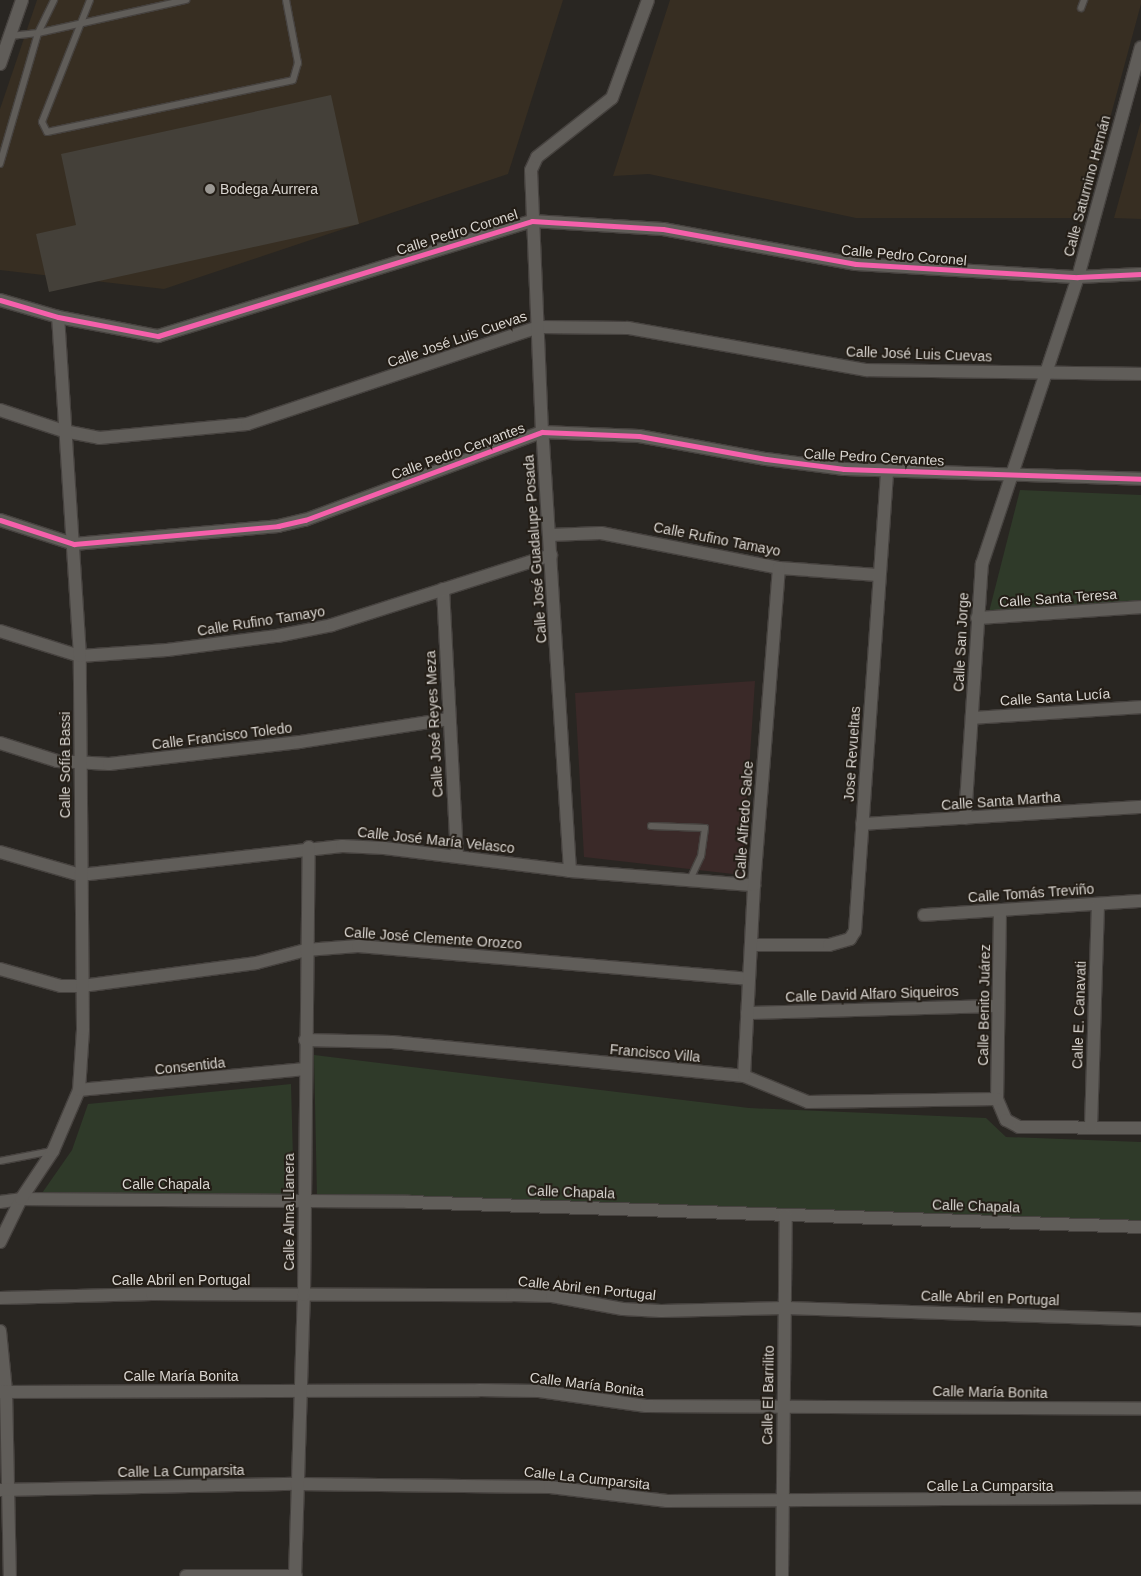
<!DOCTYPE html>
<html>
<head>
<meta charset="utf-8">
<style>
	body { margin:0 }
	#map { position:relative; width:1141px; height:1576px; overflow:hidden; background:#292622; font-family:Arial,sans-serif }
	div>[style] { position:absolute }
	.built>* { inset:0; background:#372e22 }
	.education>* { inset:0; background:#3a2928 }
	.green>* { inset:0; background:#2f3a29 }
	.building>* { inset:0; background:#444039 }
	.roads { filter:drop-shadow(1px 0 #46423f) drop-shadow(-1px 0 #46423f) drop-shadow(0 1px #46423f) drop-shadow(0 -1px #46423f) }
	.service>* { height:6px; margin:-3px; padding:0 3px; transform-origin:3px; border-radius:3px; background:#605d59 }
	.minor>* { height:12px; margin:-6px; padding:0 6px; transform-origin:6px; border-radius:6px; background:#605d59 }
	.cycleway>* { height:5px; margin:-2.5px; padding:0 2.5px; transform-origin:2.5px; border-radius:2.5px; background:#f560ab }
	.dots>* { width:14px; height:14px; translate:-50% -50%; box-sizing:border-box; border:2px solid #231d16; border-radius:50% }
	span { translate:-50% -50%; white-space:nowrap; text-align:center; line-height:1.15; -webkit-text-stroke:4px #231d16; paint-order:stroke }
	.street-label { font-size:14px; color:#d9d5d0 }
	.poi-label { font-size:14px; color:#d9d5d0 }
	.left { translate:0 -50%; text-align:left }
</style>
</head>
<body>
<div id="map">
	<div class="built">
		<div style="clip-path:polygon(37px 0,563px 0,508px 174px,164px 289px,0 270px,0 109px)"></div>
		<div style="clip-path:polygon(670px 0,1141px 0,1141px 4px,1083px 218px,856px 218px,649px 174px,613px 176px)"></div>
		<div style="clip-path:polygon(1141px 121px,1141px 219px,1114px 218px)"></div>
	</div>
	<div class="education">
		<div style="clip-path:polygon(755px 681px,742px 875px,584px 857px,575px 693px)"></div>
	</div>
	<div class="green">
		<div style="clip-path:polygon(1020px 490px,1141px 495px,1141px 602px,989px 612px)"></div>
		<div style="clip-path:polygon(314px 1055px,749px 1108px,986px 1118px,1006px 1137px,1141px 1142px,1141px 1225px,317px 1197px)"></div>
		<div style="clip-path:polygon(291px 1084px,294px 1196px,40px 1196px,72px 1150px,88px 1104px)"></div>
	</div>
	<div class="building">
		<div style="clip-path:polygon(331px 95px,359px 224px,49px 292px,36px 234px,76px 225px,61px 154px)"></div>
	</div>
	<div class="roads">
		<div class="service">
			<div style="left:90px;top:0;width:131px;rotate:111.5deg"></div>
			<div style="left:42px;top:122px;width:11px;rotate:63deg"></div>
			<div style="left:47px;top:132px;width:251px;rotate:-11.9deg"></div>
			<div style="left:293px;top:80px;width:18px;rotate:-74deg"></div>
			<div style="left:298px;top:63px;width:64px;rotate:-100.8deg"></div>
			<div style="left:1081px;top:8px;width:9px;rotate:-69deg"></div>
			<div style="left:10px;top:36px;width:28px;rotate:-6deg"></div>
			<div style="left:38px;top:33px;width:152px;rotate:-12.6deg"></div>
			<div style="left:0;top:164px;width:136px;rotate:-73.8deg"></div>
			<div style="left:38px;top:33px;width:37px;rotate:-64deg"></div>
			<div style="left:651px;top:826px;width:54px;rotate:2.1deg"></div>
			<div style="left:705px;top:828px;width:28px;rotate:98deg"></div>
			<div style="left:701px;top:856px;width:26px;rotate:115deg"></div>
			<div style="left:0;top:1161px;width:53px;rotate:-10.9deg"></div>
		</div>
		<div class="minor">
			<div style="left:0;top:64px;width:68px;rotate:-71deg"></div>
			<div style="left:0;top:300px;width:60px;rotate:16.3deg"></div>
			<div style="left:58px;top:317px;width:102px;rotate:10.8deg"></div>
			<div style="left:158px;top:336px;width:391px;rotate:-17.1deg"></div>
			<div style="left:532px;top:221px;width:131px;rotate:3.5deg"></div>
			<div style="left:663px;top:229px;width:196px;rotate:10.3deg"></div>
			<div style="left:856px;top:264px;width:222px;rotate:3.4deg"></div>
			<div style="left:1078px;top:277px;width:63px;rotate:-2.7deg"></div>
			<div style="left:0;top:410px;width:67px;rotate:18.2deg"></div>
			<div style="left:64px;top:431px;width:36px;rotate:11deg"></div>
			<div style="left:99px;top:438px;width:149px;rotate:-5.4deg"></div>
			<div style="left:247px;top:424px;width:308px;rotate:-18.4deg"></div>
			<div style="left:539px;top:327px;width:89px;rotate:0.6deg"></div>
			<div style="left:628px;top:328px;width:242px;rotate:10deg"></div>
			<div style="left:866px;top:370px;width:275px;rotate:0.8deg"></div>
			<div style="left:0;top:520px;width:78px;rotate:18deg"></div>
			<div style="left:74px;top:544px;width:205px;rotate:-5deg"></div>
			<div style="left:278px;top:526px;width:28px;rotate:-13deg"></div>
			<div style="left:305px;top:520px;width:253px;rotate:-20.4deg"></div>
			<div style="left:542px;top:432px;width:97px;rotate:2.4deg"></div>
			<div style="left:639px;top:436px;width:129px;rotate:10.3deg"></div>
			<div style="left:766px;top:459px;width:79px;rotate:7.3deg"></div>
			<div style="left:844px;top:469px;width:297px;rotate:1.9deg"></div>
			<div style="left:550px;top:535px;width:51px;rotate:-2.2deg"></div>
			<div style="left:601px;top:533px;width:181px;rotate:11.1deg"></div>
			<div style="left:779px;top:568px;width:99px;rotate:4deg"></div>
			<div style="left:443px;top:589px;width:268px;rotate:87deg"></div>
			<div style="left:977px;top:618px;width:164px;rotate:-3.8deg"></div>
			<div style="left:0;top:631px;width:84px;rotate:17.4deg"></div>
			<div style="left:80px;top:656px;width:87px;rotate:-3.9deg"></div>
			<div style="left:167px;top:650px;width:111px;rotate:-7.3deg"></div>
			<div style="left:277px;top:636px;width:56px;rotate:-11.3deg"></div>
			<div style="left:332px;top:625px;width:230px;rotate:-17.7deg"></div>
			<div style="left:972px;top:718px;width:169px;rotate:-3.7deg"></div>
			<div style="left:0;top:743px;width:60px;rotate:17.5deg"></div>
			<div style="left:57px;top:761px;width:52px;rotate:3.3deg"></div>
			<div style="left:109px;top:764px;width:192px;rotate:-6.6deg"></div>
			<div style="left:300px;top:742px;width:151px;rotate:-8.8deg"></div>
			<div style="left:965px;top:818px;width:255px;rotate:-86.2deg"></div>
			<div style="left:982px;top:564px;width:303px;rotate:-71.5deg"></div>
			<div style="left:1078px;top:277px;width:238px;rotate:-74.7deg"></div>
			<div style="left:862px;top:824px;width:280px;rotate:-3.5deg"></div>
			<div style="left:0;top:852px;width:83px;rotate:16deg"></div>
			<div style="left:80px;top:875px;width:264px;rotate:-6.3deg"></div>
			<div style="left:342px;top:846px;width:42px;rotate:2.7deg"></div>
			<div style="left:384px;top:848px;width:187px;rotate:7deg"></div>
			<div style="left:570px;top:871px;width:185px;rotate:4.4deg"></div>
			<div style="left:570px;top:871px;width:440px;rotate:-93.6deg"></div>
			<div style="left:542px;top:432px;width:262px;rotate:-92.4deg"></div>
			<div style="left:531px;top:170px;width:14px;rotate:-65deg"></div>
			<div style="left:537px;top:157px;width:95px;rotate:-38.2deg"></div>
			<div style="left:612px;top:98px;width:104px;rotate:-69.8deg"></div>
			<div style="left:1000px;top:911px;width:188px;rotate:90.9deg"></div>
			<div style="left:997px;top:1099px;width:23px;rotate:67deg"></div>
			<div style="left:1006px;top:1120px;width:15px;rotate:28deg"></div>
			<div style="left:1019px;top:1127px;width:122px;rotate:0.5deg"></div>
			<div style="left:924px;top:915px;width:217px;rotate:-3.7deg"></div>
			<div style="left:751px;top:945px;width:78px"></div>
			<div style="left:829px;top:945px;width:22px;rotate:-16deg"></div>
			<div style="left:850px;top:939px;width:9px;rotate:-58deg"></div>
			<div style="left:855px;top:931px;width:462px;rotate:-86deg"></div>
			<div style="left:0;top:969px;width:63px;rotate:15.6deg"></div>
			<div style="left:61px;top:986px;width:21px"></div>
			<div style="left:82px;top:986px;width:176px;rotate:-7.5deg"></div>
			<div style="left:256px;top:963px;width:52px;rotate:-14.6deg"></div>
			<div style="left:306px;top:950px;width:52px;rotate:-4.4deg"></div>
			<div style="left:358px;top:946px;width:391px;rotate:4.8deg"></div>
			<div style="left:747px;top:1013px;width:251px;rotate:-1.6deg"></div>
			<div style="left:305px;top:1040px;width:87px;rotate:1.3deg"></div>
			<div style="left:392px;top:1042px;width:354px;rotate:5.5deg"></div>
			<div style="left:744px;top:1076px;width:69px;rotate:22.1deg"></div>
			<div style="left:808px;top:1102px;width:189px;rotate:-0.9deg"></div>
			<div style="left:744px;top:1076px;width:191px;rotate:-87deg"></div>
			<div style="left:754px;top:885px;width:318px;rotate:-85.5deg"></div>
			<div style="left:79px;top:1090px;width:227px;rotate:-5.3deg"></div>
			<div style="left:1091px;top:1127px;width:223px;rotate:-88.2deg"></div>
			<div style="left:0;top:1202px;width:21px;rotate:-8deg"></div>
			<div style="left:21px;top:1199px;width:387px;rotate:0.4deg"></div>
			<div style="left:408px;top:1202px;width:733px;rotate:1.95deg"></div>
			<div style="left:0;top:1242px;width:48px;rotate:-64deg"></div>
			<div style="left:21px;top:1199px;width:58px;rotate:-56.3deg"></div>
			<div style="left:53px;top:1151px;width:66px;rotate:-66.9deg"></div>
			<div style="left:79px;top:1090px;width:61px;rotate:-86.2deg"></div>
			<div style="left:83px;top:1029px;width:373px;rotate:-90.5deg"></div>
			<div style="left:80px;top:656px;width:340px;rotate:-93.7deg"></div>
			<div style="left:0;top:1298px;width:152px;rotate:-1.5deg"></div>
			<div style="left:152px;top:1294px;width:360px;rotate:0.2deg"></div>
			<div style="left:512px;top:1295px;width:40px;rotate:1.4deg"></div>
			<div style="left:552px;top:1296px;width:72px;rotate:10.4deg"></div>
			<div style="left:623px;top:1309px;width:38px;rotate:3deg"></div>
			<div style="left:661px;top:1311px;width:123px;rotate:-1.4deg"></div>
			<div style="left:784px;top:1308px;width:357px;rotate:1.8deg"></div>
			<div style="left:0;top:1331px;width:60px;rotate:84.3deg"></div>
			<div style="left:6px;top:1391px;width:185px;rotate:88.8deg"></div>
			<div style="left:0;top:1392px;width:479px;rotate:-0.2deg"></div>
			<div style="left:479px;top:1390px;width:60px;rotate:1deg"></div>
			<div style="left:539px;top:1391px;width:108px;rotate:8deg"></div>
			<div style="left:646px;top:1406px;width:495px;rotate:0.3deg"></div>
			<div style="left:0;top:1490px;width:296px;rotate:-1.2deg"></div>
			<div style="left:296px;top:1484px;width:254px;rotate:0.7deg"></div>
			<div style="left:550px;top:1487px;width:118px;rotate:6.8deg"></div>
			<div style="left:667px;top:1501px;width:474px;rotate:-0.4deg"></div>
			<div style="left:186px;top:1576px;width:110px"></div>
			<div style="left:295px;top:1576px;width:281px;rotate:-88.2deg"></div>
			<div style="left:304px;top:1295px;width:448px;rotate:-89.4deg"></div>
			<div style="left:782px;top:1576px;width:361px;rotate:-89.4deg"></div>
		</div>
	</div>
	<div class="cycleway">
		<div style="left:0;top:300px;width:60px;rotate:16.3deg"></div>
		<div style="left:58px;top:317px;width:102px;rotate:10.8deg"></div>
		<div style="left:158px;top:336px;width:391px;rotate:-17.1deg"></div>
		<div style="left:532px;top:221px;width:131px;rotate:3.5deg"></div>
		<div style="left:663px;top:229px;width:196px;rotate:10.3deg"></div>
		<div style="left:856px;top:264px;width:222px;rotate:3.4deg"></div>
		<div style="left:1078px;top:277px;width:63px;rotate:-2.7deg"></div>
		<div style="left:0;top:520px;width:78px;rotate:18deg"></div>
		<div style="left:74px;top:544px;width:205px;rotate:-5deg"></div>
		<div style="left:278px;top:526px;width:28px;rotate:-13deg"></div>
		<div style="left:305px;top:520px;width:253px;rotate:-20.4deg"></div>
		<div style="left:542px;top:432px;width:97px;rotate:2.4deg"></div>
		<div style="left:639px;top:436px;width:129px;rotate:10.3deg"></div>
		<div style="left:766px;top:459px;width:79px;rotate:7.3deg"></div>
		<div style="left:844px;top:469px;width:297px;rotate:1.9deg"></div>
	</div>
	<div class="dots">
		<div style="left:210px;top:189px;background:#9b9893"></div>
	</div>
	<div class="street-label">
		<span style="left:1087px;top:186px;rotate:-75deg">Calle Saturnino Hernán</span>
		<span style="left:457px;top:232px;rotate:-17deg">Calle Pedro Coronel</span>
		<span style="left:904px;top:255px;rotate:5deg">Calle Pedro Coronel</span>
		<span style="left:457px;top:339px;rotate:-19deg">Calle José Luis Cuevas</span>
		<span style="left:919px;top:354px;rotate:2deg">Calle José Luis Cuevas</span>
		<span style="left:458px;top:451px;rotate:-20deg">Calle Pedro Cervantes</span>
		<span style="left:874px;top:457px;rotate:3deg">Calle Pedro Cervantes</span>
		<span style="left:717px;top:539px;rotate:11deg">Calle Rufino Tamayo</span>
		<span style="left:535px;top:549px;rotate:-94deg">Calle José Guadalupe Posada</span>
		<span style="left:1058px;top:598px;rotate:-4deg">Calle Santa Teresa</span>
		<span style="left:261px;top:621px;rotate:-9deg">Calle Rufino Tamayo</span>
		<span style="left:961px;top:642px;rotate:-87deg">Calle San Jorge</span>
		<span style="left:1055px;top:697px;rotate:-4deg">Calle Santa Lucía</span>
		<span style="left:434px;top:724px;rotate:-93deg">Calle José Reyes Meza</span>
		<span style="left:222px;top:736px;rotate:-7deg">Calle Francisco Toledo</span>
		<span style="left:852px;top:754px;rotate:-86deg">Jose Revueltas</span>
		<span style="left:65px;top:765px;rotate:-90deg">Calle Sofía Bassi</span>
		<span style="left:1001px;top:801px;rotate:-4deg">Calle Santa Martha</span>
		<span style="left:744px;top:820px;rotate:-86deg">Calle Alfredo Salce</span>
		<span style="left:436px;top:840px;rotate:6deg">Calle José María Velasco</span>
		<span style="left:1031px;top:893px;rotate:-4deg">Calle Tomás Treviño</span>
		<span style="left:433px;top:938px;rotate:4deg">Calle José Clemente Orozco</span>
		<span style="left:872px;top:994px;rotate:-2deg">Calle David Alfaro Siqueiros</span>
		<span style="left:984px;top:1005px;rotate:-89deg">Calle Benito Juárez</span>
		<span style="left:1079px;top:1015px;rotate:-88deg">Calle E. Canavati</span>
		<span style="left:655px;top:1053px;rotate:5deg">Francisco Villa</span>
		<span style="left:190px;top:1066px;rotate:-6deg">Consentida</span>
		<span style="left:166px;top:1184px">Calle Chapala</span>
		<span style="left:571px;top:1192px;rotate:2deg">Calle Chapala</span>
		<span style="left:976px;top:1206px;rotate:2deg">Calle Chapala</span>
		<span style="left:289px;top:1212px;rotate:-90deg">Calle Alma Llanera</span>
		<span style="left:181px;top:1280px">Calle Abril en Portugal</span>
		<span style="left:587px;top:1288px;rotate:6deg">Calle Abril en Portugal</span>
		<span style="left:990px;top:1298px;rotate:2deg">Calle Abril en Portugal</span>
		<span style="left:181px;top:1376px">Calle María Bonita</span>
		<span style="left:587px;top:1384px;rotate:7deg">Calle María Bonita</span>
		<span style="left:990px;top:1392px;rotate:1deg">Calle María Bonita</span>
		<span style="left:768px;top:1395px;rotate:-89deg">Calle El Barrilito</span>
		<span style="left:181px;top:1471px;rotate:-1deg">Calle La Cumparsita</span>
		<span style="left:587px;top:1478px;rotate:6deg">Calle La Cumparsita</span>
		<span style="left:990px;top:1486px">Calle La Cumparsita</span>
	</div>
	<div class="poi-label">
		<span class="left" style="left:220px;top:189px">Bodega Aurrera</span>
	</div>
</div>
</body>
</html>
